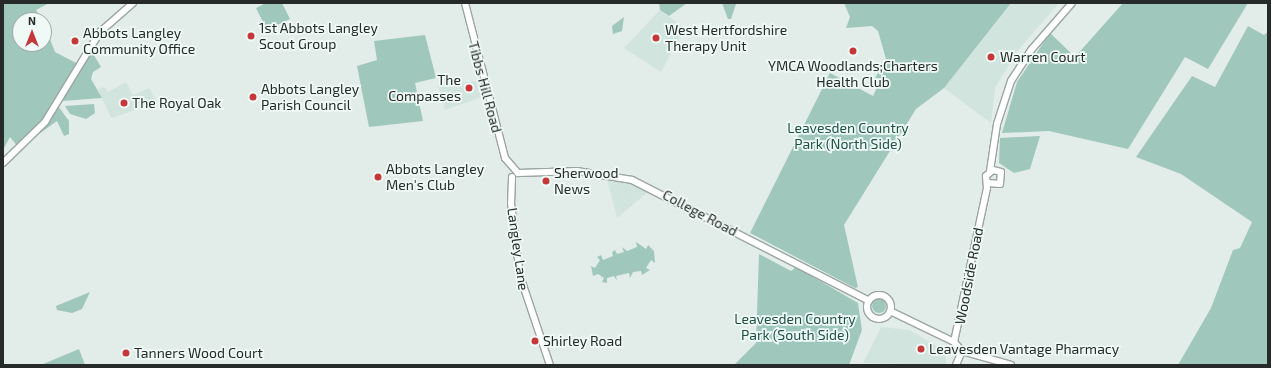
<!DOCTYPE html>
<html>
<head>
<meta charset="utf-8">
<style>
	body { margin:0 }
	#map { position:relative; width:1271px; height:368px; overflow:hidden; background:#e2ece9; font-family:"Exo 2",sans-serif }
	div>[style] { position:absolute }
	.built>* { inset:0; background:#d1e4dd }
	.green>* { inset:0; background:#a0c7bb }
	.round { border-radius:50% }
	.roads { filter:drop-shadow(1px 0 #9ba5a1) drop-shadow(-1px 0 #9ba5a1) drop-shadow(0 1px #9ba5a1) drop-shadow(0 -1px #9ba5a1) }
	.minor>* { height:6px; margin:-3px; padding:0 3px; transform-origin:3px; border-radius:3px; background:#fff }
	.minor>.ring { margin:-3px; padding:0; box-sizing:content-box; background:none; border:6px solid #fff; border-radius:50% }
	.dots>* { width:11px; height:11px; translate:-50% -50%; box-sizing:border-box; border:2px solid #effaf6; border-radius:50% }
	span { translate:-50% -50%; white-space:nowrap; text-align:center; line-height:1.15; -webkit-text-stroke:3.5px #effaf6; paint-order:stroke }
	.poi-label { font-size:14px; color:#262a28 }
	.left { translate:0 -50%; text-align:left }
	.right { translate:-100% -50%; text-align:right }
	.street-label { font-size:14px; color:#262a28 }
	.park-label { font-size:14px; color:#1e5043 }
	.frame { position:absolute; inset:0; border:4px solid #262a28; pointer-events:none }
	.north { position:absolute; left:12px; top:12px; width:40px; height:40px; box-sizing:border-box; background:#effaf6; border:1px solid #9fa7a4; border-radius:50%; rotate:0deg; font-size:11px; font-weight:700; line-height:16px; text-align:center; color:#262a28 }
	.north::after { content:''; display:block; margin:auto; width:14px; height:18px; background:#c6373a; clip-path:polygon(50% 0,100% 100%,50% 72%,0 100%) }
</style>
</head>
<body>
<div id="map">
	<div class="built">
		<div style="clip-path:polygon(1011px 3px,1059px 3px,1018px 50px,995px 88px,991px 123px,944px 88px)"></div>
		<div style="clip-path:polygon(660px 10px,684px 28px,661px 72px,624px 48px)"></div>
		<div style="clip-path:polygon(478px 81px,481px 97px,445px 110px,438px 85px)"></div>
		<div style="clip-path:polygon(126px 82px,133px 95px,149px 88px,157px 103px,111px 118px,98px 89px,104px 87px,108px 92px)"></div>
		<div style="clip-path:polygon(607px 178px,630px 183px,649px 191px,617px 218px)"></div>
		<div style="clip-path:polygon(881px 327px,909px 330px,946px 351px,946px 365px,863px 363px)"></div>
	</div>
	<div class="green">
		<div style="clip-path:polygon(3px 3px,49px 3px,36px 10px,42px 20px,20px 20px,20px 44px,44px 44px,44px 24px,55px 52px,78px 64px,35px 131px,18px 147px,10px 137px,4px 148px)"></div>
		<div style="clip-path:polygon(266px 3px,282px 3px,290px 19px,267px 30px,256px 8px)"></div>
		<div style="clip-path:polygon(659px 3px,687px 3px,669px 16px,660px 10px)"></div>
		<div style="clip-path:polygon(722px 3px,736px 4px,731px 19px,728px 19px)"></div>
		<div style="clip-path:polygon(844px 3px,1011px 3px,944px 88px,916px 109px,844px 225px,858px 287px,855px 288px,750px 233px,830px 73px,873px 96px,879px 83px,874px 80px,886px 59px,878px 31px,872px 26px,846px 28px,850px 17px)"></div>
		<div style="clip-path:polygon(1123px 3px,1248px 3px,1208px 69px,1185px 57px,1128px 149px,1049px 131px,1002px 133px,1017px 82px,1050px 33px,1075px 57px)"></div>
		<div style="clip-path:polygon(624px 17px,622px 31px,613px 34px,612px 26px)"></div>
		<div style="clip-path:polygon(1248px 26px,1264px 35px,1268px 32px,1268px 365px,1178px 365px,1211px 308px,1233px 250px,1240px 248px,1252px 222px,1181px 174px,1136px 157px,1192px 76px,1215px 87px)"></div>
		<div style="clip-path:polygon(425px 35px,436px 78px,415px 83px,423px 121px,369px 127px,357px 66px,377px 60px,374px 41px)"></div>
		<div style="clip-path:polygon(92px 52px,101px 67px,93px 72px,91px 79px,102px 98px,62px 101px)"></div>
		<div style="clip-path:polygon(94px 104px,95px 113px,86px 119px,70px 114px,65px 106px)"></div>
		<div style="clip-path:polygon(58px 106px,69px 121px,69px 134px,64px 136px,57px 121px,39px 134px)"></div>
		<div style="clip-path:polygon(1040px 136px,1030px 169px,1014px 173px,999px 163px,1000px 138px)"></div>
		<div style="clip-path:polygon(636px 242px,646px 249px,648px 245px,654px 251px,655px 263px,651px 260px,646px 268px,650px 270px,642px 275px,641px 271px,633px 272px,630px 278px,629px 273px,616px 276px,617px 281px,614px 276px,607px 278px,607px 283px,602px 282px,604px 278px,598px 274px,593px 276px,591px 266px,595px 268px,600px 260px,597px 257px,601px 255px,603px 260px,613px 256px,612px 252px,615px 250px,617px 254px,624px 252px,622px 247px,627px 251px,637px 247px)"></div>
		<div style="clip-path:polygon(759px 254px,791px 271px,796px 267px,858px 303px,862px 330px,849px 365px,734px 365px,756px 343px)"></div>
		<div style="clip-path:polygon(90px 292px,82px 309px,72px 313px,57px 310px,56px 306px)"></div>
		<div class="round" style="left:872px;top:299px;width:14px;height:14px"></div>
		<div style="clip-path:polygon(79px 349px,85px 365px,41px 365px,55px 359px)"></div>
	</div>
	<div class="roads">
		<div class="minor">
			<div style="left:465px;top:3px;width:160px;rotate:75.5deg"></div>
			<div style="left:505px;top:158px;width:20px;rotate:49deg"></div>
			<div style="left:3px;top:163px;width:59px;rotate:-44.3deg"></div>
			<div style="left:45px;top:122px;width:105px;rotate:-58.6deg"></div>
			<div style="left:100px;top:32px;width:44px;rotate:-41.3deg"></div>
			<div style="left:990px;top:171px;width:48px;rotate:-81.5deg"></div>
			<div style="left:997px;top:124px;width:45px;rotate:-72deg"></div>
			<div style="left:1011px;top:81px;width:38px;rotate:-57deg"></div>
			<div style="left:1032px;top:49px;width:61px;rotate:-49deg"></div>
			<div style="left:518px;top:173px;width:59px;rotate:-1.9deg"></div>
			<div style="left:577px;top:171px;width:56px;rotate:9.3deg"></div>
			<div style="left:632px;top:180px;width:266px;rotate:27deg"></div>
			<div style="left:512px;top:177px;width:26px;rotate:92deg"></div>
			<div style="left:511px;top:203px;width:74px;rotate:83deg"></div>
			<div style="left:520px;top:276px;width:94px;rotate:71.4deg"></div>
			<div class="ring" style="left:867px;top:295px;width:18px;height:18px"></div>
			<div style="left:890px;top:311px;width:71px;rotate:25.8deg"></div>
			<div style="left:954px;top:342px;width:12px;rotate:48deg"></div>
			<div style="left:954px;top:342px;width:157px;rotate:-77.9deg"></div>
			<div style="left:987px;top:188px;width:12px;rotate:-95deg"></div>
			<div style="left:986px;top:176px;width:9px;rotate:-41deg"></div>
			<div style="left:993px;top:170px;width:8px;rotate:14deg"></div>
			<div style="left:1001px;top:172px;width:12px;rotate:95deg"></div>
			<div style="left:1000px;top:184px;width:12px;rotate:-175deg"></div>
			<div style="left:962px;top:351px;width:51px;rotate:15.9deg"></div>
			<div style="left:956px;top:365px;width:15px;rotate:-67deg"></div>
		</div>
	</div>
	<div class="dots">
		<div style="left:251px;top:36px;background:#c6373a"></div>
		<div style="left:656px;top:38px;background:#c6373a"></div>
		<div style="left:75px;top:41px;background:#c6373a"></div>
		<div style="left:853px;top:51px;background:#c6373a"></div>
		<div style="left:991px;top:57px;background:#c6373a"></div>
		<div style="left:469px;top:88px;background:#c6373a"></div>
		<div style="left:253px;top:97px;background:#c6373a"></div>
		<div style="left:124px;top:103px;background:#c6373a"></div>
		<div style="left:378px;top:177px;background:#c6373a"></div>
		<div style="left:546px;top:181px;background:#c6373a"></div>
		<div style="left:535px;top:341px;background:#c6373a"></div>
		<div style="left:921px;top:349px;background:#c6373a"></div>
		<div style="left:126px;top:353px;background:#c6373a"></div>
	</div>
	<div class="poi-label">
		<span class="left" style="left:259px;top:36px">1st Abbots Langley<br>Scout Group</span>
		<span class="left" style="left:665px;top:38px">West Hertfordshire<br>Therapy Unit</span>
		<span class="left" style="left:83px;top:41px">Abbots Langley<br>Community Office</span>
		<span class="left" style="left:1000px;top:57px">Warren Court</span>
		<span style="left:853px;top:74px">YMCA Woodlands;Charters<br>Health Club</span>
		<span class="right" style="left:461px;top:88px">The<br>Compasses</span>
		<span class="left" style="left:261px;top:97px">Abbots Langley<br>Parish Council</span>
		<span class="left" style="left:132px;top:103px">The Royal Oak</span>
		<span class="left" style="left:386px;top:177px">Abbots Langley<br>Men's Club</span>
		<span class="left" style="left:554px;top:181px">Sherwood<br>News</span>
		<span class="left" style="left:543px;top:341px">Shirley Road</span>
		<span class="left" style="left:929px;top:349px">Leavesden Vantage Pharmacy</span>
		<span class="left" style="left:134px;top:353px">Tanners Wood Court</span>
	</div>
	<div class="street-label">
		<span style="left:485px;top:87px;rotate:75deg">Tibbs Hill Road</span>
		<span style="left:700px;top:213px;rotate:28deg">College Road</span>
		<span style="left:518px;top:249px;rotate:82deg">Langley Lane</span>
		<span style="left:969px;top:276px;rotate:-79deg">Woodside Road</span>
	</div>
	<div class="park-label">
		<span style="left:848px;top:136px">Leavesden Country<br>Park (North Side)</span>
		<span style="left:795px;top:327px">Leavesden Country<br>Park (South Side)</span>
	</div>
	<div class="frame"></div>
	<div class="north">N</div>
</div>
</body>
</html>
